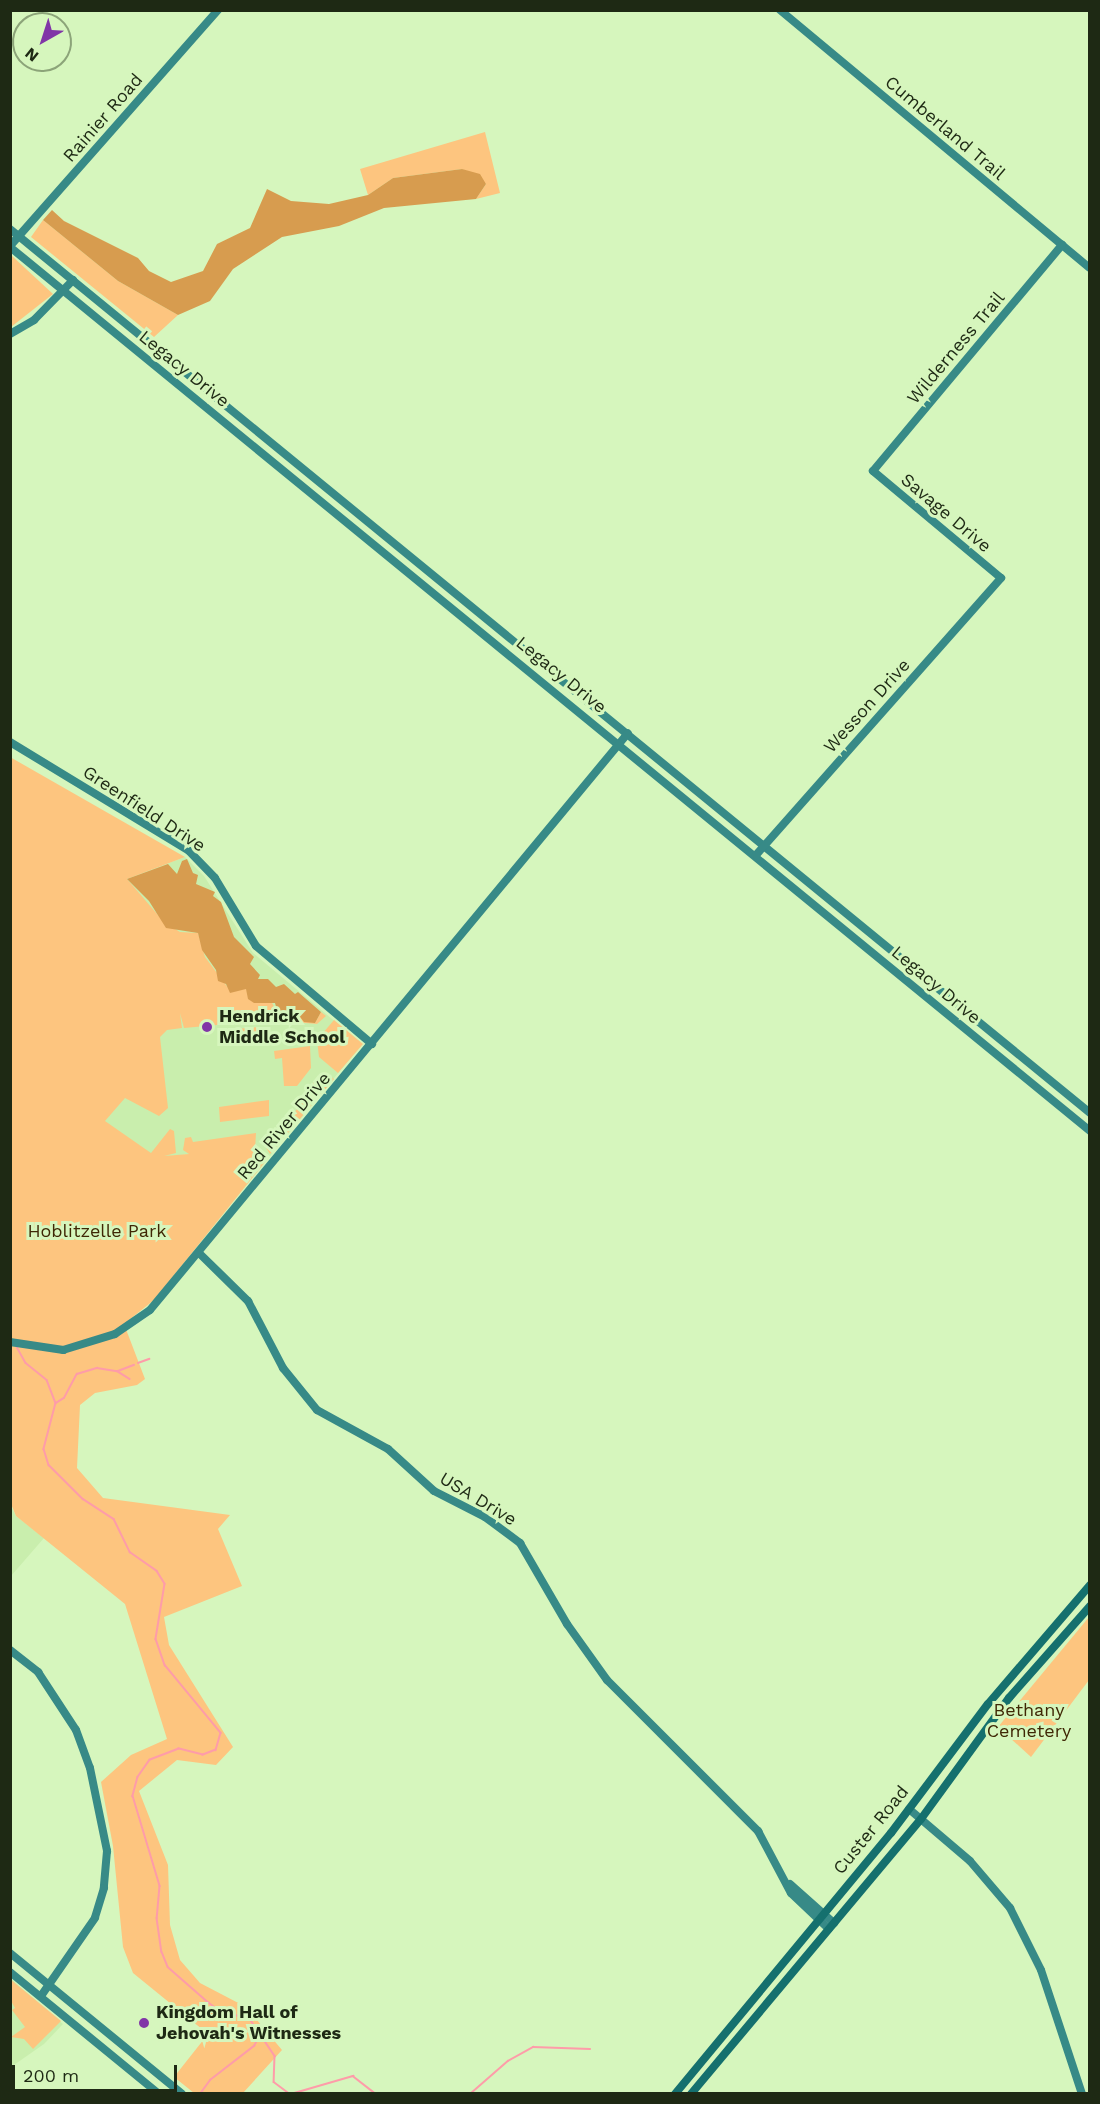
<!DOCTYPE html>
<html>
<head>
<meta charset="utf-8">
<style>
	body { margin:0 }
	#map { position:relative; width:1100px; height:2104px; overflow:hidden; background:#d6f6bd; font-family:"Work Sans",sans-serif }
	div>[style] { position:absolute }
	.built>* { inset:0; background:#c9eead }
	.green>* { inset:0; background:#fdc57f }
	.forest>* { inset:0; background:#d79c4f }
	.stream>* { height:1.5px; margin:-0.75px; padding:0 0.75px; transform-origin:0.75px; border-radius:0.75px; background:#fe9ca9 }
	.secondary>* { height:8px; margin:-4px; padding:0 4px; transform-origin:4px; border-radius:4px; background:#378a87 }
	.primary>* { height:8px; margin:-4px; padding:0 4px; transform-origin:4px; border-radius:4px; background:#15706e }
	.dots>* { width:16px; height:16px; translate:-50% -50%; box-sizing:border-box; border:3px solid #d6f6bd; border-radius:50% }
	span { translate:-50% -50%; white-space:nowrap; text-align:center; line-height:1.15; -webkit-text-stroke:6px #d6f6bd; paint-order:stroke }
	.street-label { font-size:18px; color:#1e2914 }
	.poi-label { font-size:18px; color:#1e2914; font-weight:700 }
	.left { translate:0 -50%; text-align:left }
	.park-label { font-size:18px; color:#3f2705 }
	.frame { position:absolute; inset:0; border:12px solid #1e2914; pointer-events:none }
	.north { position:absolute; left:12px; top:12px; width:60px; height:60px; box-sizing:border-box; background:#d6f6bd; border:2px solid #8ca479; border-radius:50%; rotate:219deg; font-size:16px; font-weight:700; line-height:24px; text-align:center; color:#1e2914 }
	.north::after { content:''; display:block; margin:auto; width:21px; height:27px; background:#8135a7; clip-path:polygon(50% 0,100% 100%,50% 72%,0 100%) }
	.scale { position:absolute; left:12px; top:2065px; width:165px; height:27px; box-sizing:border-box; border:3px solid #1e2914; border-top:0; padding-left:8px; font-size:18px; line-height:21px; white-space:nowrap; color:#1e2914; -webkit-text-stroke:4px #d6f6bd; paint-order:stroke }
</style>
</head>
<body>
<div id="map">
	<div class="built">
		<div style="clip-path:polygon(185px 857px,204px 876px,253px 953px,362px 1044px,244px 1188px,212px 1162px,192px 1154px,148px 1158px,97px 1124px,127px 879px)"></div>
		<div style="clip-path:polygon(10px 1504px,16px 1516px,44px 1538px,11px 1576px)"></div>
		<div style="clip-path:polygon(10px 1978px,63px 2024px,44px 2044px,11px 2067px)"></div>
	</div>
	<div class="green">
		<div style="clip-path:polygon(485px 132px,500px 193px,476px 199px,486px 184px,462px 169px,393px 178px,368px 195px,360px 169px)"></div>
		<div style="clip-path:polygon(43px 220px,118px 281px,178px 315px,154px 337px,31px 237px)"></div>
		<div style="clip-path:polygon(11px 255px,53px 294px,11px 327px)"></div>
		<div style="clip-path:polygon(10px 757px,185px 857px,127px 879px,164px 922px,180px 932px,198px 933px,205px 957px,229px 989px,246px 989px,264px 1001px,271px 1001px,279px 1016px,298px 1013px,315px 1023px,321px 1012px,326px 1016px,317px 1024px,272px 1020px,184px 1028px,180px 1013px,182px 1028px,167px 1030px,160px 1037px,168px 1108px,159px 1116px,125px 1098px,105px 1121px,151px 1153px,170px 1129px,174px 1131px,176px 1153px,164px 1156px,189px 1154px,183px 1150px,185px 1138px,191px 1137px,193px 1142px,256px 1133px,255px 1150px,265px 1162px,154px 1300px,124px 1324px,145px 1379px,137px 1385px,95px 1393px,80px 1405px,77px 1468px,103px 1498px,230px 1515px,218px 1529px,242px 1586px,164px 1617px,169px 1645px,233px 1747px,216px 1765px,177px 1760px,139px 1791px,168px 1865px,170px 1925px,180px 1960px,200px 1983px,246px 2007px,282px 2050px,243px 2093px,194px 2093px,174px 2077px,208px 2034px,133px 1973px,123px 1947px,113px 1846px,101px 1782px,131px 1755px,167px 1739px,125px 1604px,16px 1516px,11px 1504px)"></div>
		<div style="clip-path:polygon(334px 1020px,363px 1044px,338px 1073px,319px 1057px,317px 1040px)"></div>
		<div style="clip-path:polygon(259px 1027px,260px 1041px,227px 1045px,226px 1030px)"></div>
		<div style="clip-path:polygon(310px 1046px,311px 1068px,297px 1086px,284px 1086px,282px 1058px,275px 1059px,274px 1051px)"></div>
		<div style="clip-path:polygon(325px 1072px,334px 1079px,270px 1154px,263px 1143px,274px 1130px,275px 1136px,311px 1092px,311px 1085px)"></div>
		<div style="clip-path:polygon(269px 1100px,269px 1116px,220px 1122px,219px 1107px)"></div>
		<div style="clip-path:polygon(1089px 1617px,1089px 1680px,1031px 1757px,998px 1727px)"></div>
		<div style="clip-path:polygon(10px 1979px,61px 2021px,33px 2049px,24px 2039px,11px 2037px,25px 2027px,12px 2010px,15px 2008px,11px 2001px)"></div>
	</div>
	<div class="forest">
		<div style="clip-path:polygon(462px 169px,480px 174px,486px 184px,476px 199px,384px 208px,339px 226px,282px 237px,233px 269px,210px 301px,178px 315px,118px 281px,43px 220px,52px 210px,64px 221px,138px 258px,149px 271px,171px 282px,203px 271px,217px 244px,250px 228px,267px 189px,291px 201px,329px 204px,368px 195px,393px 178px)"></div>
		<div style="clip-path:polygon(187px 859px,193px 873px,198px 875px,196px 884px,215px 892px,213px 896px,221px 902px,234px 937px,254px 957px,250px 964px,260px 975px,258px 979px,268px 979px,276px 987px,284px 984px,295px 994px,298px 992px,321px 1012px,315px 1023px,304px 1022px,297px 1013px,279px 1017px,275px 1003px,254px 1003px,248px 999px,246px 989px,230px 993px,226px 984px,218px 981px,216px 970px,202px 950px,198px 933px,166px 928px,149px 901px,127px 879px,168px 864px,177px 874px,182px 861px)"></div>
	</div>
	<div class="stream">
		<div style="left:17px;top:1347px;width:18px;rotate:61deg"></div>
		<div style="left:26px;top:1363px;width:27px;rotate:39deg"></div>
		<div style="left:47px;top:1380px;width:25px;rotate:69deg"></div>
		<div style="left:56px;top:1403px;width:48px;rotate:104.6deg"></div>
		<div style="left:44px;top:1449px;width:17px;rotate:73deg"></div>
		<div style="left:49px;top:1465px;width:48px;rotate:45deg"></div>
		<div style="left:83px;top:1499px;width:37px;rotate:33deg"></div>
		<div style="left:114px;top:1519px;width:37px;rotate:64deg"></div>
		<div style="left:130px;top:1552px;width:33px;rotate:35deg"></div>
		<div style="left:157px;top:1571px;width:15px;rotate:58deg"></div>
		<div style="left:165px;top:1584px;width:56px;rotate:99.3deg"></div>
		<div style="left:156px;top:1639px;width:28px;rotate:71deg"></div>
		<div style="left:165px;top:1665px;width:88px;rotate:50.5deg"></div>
		<div style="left:221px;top:1733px;width:18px;rotate:106deg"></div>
		<div style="left:216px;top:1750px;width:14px;rotate:159deg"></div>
		<div style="left:203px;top:1755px;width:25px;rotate:-166deg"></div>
		<div style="left:179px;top:1749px;width:31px;rotate:159deg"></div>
		<div style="left:150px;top:1760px;width:21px;rotate:125deg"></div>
		<div style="left:138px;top:1777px;width:20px;rotate:105deg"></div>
		<div style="left:133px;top:1796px;width:94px;rotate:73.3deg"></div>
		<div style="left:160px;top:1886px;width:32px;rotate:95deg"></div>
		<div style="left:157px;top:1918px;width:34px;rotate:82deg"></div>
		<div style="left:162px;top:1952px;width:16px;rotate:68deg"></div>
		<div style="left:168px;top:1967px;width:53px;rotate:41.2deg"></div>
		<div style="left:208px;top:2002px;width:15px;rotate:37deg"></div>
		<div style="left:220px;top:2011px;width:31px;rotate:15deg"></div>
		<div style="left:250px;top:2019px;width:45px;rotate:56deg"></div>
		<div style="left:275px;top:2056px;width:26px;rotate:92deg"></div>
		<div style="left:274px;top:2082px;width:20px;rotate:37deg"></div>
		<div style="left:138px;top:1363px;width:12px;rotate:-20deg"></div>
		<div style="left:118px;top:1371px;width:17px;rotate:-21deg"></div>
		<div style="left:56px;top:1403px;width:9px;rotate:-32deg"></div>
		<div style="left:64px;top:1398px;width:27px;rotate:-62deg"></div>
		<div style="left:77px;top:1374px;width:21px;rotate:-17deg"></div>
		<div style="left:97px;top:1368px;width:20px;rotate:9deg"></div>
		<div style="left:117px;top:1371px;width:15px;rotate:32deg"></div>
		<div style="left:200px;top:2094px;width:17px;rotate:-54deg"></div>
		<div style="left:210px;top:2080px;width:56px;rotate:-37.7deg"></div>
		<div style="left:254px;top:2046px;width:10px;rotate:-61deg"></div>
		<div style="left:291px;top:2094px;width:65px;rotate:-16.2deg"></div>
		<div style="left:353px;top:2076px;width:29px;rotate:38deg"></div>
		<div style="left:470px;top:2094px;width:50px;rotate:-41deg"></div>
		<div style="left:508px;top:2061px;width:29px;rotate:-29deg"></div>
		<div style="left:533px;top:2047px;width:57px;rotate:2deg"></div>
	</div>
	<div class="secondary">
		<div style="left:780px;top:10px;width:403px;rotate:39.8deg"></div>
		<div style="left:10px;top:229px;width:1396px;rotate:39.3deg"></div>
		<div style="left:10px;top:246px;width:315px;rotate:-48.6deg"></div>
		<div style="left:10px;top:247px;width:1396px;rotate:39.3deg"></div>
		<div style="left:10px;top:334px;width:28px;rotate:-30deg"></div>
		<div style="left:34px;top:320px;width:56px;rotate:-45.7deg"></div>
		<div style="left:10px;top:742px;width:210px;rotate:31.3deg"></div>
		<div style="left:189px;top:851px;width:37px;rotate:46deg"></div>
		<div style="left:215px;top:878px;width:79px;rotate:58.9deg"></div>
		<div style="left:256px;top:946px;width:152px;rotate:40.2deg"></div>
		<div style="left:756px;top:855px;width:370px;rotate:-48.5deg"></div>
		<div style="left:1001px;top:578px;width:167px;rotate:-140.1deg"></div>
		<div style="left:873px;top:471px;width:295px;rotate:-50.1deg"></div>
		<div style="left:199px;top:1253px;width:69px;rotate:44.4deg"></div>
		<div style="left:248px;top:1301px;width:76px;rotate:62.4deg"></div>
		<div style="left:283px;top:1368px;width:54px;rotate:51deg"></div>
		<div style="left:317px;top:1410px;width:81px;rotate:28.8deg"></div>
		<div style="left:388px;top:1449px;width:62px;rotate:42.4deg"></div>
		<div style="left:434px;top:1491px;width:57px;rotate:27deg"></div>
		<div style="left:485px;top:1517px;width:44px;rotate:36.6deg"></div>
		<div style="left:520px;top:1543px;width:94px;rotate:59.9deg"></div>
		<div style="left:567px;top:1624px;width:69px;rotate:54.5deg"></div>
		<div style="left:607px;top:1680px;width:214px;rotate:45deg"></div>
		<div style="left:758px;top:1831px;width:70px;rotate:62deg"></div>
		<div style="left:791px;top:1893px;width:52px;rotate:43.5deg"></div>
		<div style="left:10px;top:1342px;width:54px;rotate:8.6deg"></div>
		<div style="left:63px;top:1350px;width:54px;rotate:-17.1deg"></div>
		<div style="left:115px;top:1334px;width:42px;rotate:-34.4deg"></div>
		<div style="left:150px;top:1310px;width:749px;rotate:-50.36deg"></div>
		<div style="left:10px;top:1650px;width:36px;rotate:38deg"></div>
		<div style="left:38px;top:1672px;width:69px;rotate:56.8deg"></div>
		<div style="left:76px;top:1730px;width:40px;rotate:69.8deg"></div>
		<div style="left:90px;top:1768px;width:85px;rotate:78.4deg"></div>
		<div style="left:107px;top:1851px;width:37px;rotate:95deg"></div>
		<div style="left:104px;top:1888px;width:31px;rotate:107deg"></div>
		<div style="left:95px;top:1918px;width:95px;rotate:124.7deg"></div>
		<div style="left:909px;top:1809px;width:80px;rotate:40.4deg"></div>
		<div style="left:970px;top:1861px;width:62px;rotate:49.6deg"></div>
		<div style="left:1010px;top:1908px;width:69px;rotate:63.4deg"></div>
		<div style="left:1041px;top:1970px;width:131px;rotate:71.7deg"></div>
		<div style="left:790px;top:1884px;width:59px;rotate:41.6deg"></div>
		<div style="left:10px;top:1953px;width:222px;rotate:39.3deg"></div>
		<div style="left:10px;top:1972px;width:193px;rotate:39.3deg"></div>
	</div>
	<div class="primary">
		<div style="left:675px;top:2094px;width:339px;rotate:-50.4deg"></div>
		<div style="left:891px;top:1833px;width:161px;rotate:-53.1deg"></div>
		<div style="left:988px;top:1704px;width:157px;rotate:-49.4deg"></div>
		<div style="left:691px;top:2094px;width:359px;rotate:-50.1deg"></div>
		<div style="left:921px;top:1819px;width:150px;rotate:-54deg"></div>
		<div style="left:1009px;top:1698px;width:123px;rotate:-48.6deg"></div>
	</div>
	<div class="dots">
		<div style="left:207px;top:1027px;background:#8135a7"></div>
		<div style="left:144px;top:2023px;background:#8135a7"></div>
	</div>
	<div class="street-label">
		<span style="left:103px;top:118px;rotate:-49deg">Rainier Road</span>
		<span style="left:945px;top:128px;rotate:40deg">Cumberland Trail</span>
		<span style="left:956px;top:348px;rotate:-50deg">Wilderness Trail</span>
		<span style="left:184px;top:369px;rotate:39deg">Legacy Drive</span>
		<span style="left:946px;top:513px;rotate:40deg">Savage Drive</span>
		<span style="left:561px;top:675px;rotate:39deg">Legacy Drive</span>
		<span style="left:867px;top:706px;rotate:-48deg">Wesson Drive</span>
		<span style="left:144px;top:809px;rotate:33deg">Greenfield Drive</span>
		<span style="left:936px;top:985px;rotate:40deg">Legacy Drive</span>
		<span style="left:284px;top:1126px;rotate:-50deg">Red River Drive</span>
		<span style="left:478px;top:1499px;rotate:31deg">USA Drive</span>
		<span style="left:871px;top:1830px;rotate:-51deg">Custer Road</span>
	</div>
	<div class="poi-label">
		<span class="left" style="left:219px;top:1027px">Hendrick<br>Middle School</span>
		<span class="left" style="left:156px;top:2023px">Kingdom Hall of<br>Jehovah's Witnesses</span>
	</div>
	<div class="park-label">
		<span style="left:97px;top:1231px">Hoblitzelle Park</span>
		<span style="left:1029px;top:1721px">Bethany<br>Cemetery</span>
	</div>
	<div class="frame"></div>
	<div class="north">N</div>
	<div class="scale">200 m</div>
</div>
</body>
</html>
